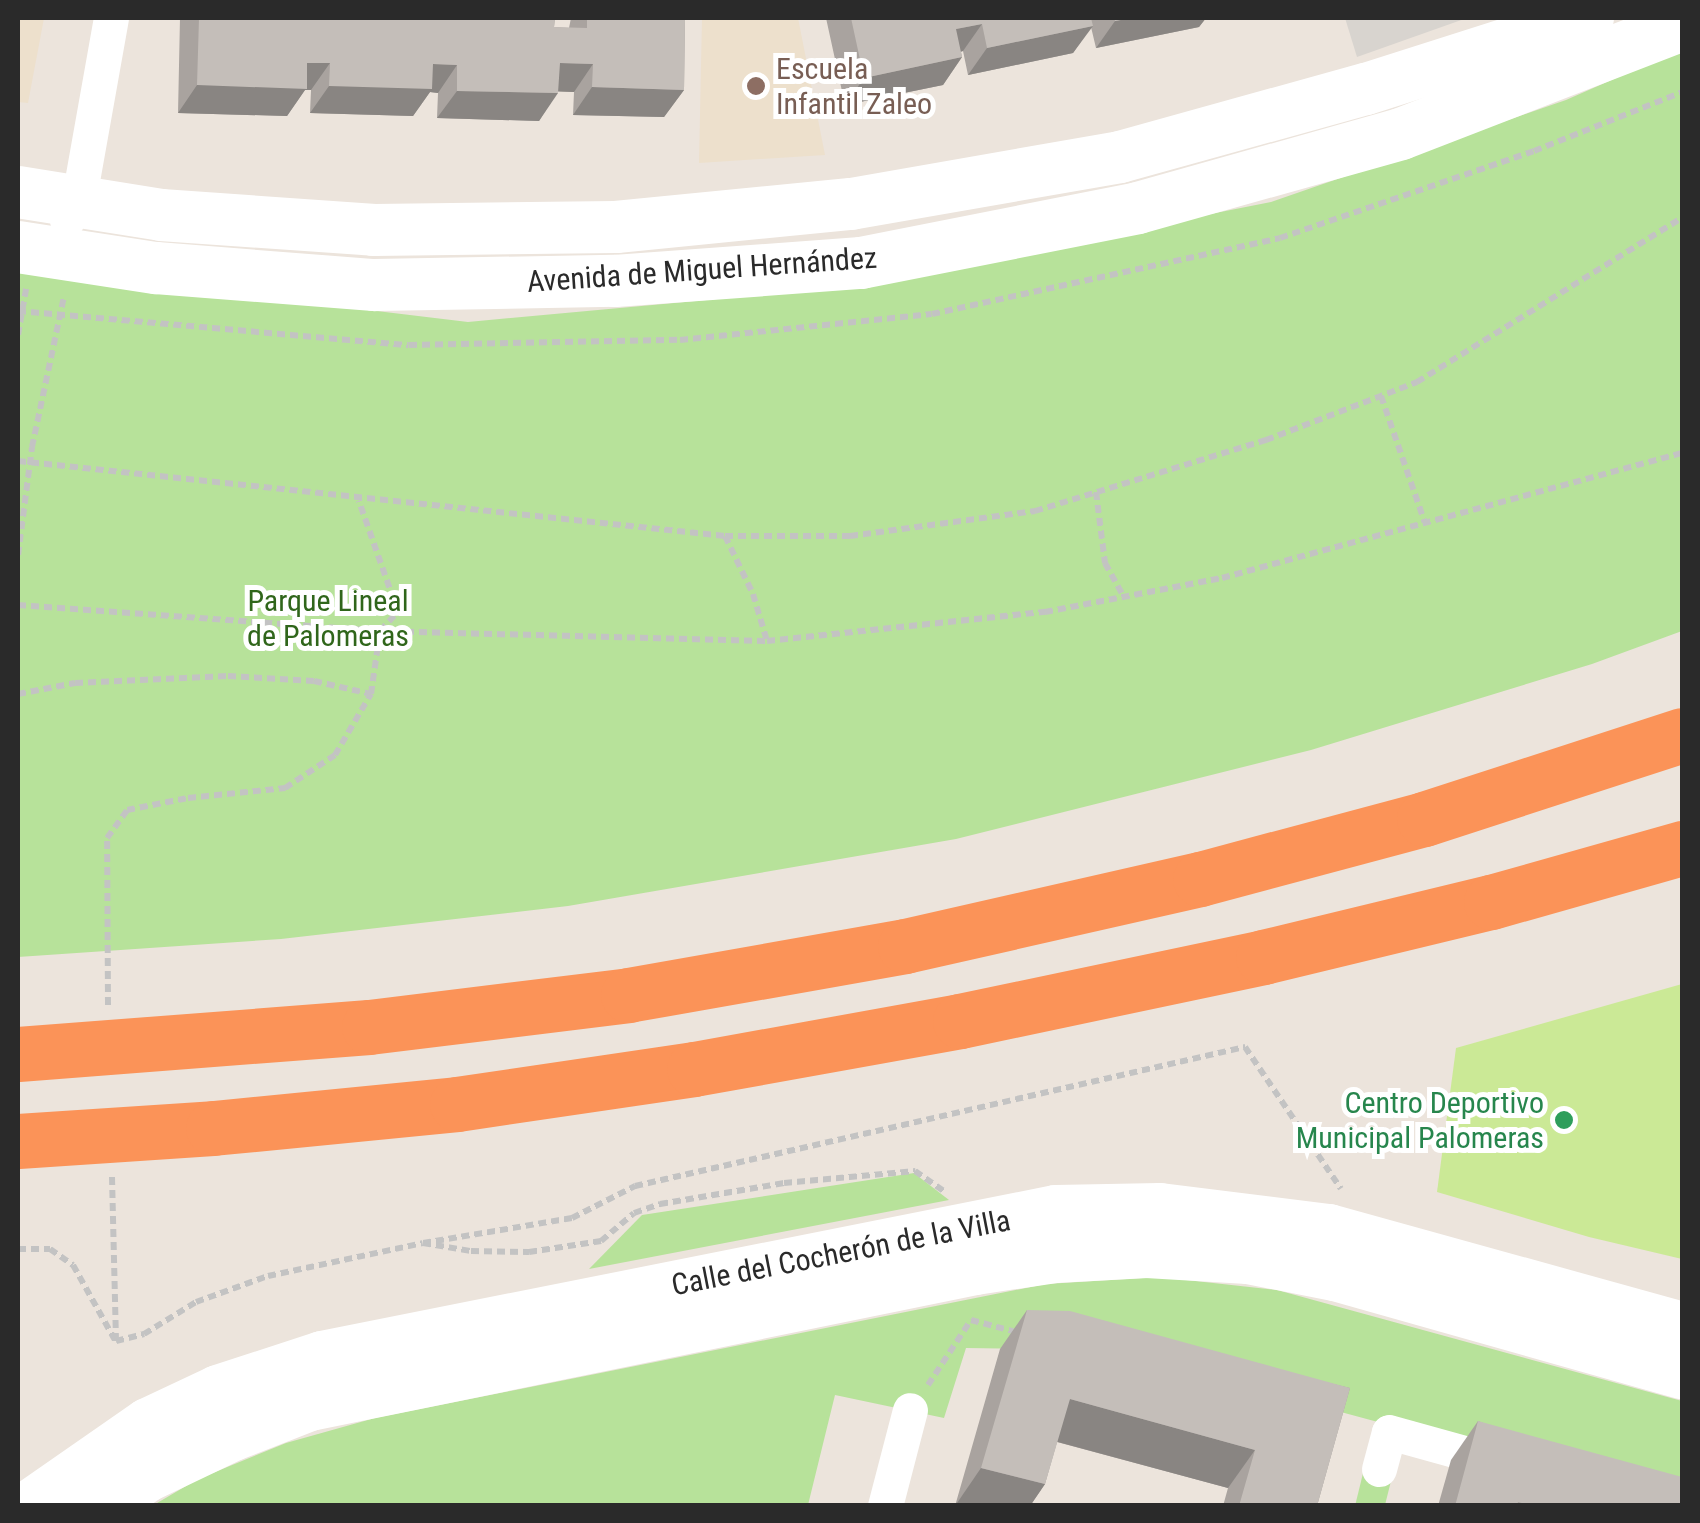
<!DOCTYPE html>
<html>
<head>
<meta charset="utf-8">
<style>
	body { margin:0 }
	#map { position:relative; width:1700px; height:1523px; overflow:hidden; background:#ece4dc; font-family:"Roboto Condensed",sans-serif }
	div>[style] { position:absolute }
	.education>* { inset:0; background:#ede0cc }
	.green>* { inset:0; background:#b7e29a }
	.pitch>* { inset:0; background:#cbe996 }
	.plaza>* { inset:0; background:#d8d4cf }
	.path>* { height:6px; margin-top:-3px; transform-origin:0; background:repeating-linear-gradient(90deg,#c3c3c3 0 8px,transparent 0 13px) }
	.street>* { height:35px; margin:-17.5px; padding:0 17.5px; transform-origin:17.5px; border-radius:17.5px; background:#fff }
	.secondary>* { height:52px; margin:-26px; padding:0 26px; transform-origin:26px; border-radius:26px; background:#fff }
	.highway>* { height:55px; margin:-27.5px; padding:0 27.5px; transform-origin:27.5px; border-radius:27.5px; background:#fb9358 }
	.wall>* { inset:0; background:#a9a39f }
	.shaded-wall>* { inset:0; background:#898582 }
	.building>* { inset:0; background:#c4beb9 }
	.dots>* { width:28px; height:28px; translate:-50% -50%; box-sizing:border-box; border:5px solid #fff; border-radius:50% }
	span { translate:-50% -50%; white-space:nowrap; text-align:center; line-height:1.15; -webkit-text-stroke:10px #fff; paint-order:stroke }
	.education-label { font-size:30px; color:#785e54 }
	.left { translate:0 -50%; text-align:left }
	.street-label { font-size:30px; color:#2a2a2a }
	.park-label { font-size:30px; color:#30661b }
	.leisure-label { font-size:30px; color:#27864d }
	.right { translate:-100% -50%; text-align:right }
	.frame { position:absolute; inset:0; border:20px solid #2a2a2a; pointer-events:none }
</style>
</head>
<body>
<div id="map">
	<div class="education">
		<div style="clip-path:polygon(18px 18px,44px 18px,28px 103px,18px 102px)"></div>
		<div style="clip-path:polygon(702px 18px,798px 18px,825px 155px,699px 163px)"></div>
	</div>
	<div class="green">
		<div style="clip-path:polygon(1682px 49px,1682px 631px,1592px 664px,1311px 750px,956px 839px,568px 906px,281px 939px,18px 957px,18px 268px,468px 322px,836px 288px,1271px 202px,1566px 100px)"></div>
		<div style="clip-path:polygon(914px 1173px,949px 1200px,589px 1269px,642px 1215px)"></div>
		<div style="clip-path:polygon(1159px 1277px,1277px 1290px,1682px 1401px,1682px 1504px,1326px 1408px,1044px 1349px,966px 1348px,944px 1418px,835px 1395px,808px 1505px,152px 1506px,198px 1479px,286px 1443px,375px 1418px,1046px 1284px)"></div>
		<div style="clip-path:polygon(1365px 1465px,1393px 1473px,1385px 1505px,1355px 1506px)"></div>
	</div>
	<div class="pitch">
		<div style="clip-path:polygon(1682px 984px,1682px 1259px,1589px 1237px,1437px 1192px,1456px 1048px)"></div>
	</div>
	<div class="plaza">
		<div style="clip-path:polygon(1345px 18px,1467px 18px,1357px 57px)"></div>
	</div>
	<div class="path">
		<div style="left:18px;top:311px;width:392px;rotate:5deg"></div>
		<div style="left:409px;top:345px;width:271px;rotate:-1.1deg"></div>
		<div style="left:680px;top:340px;width:253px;rotate:-5.9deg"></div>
		<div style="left:932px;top:314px;width:356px;rotate:-12.3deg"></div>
		<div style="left:1280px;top:238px;width:268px;rotate:-18.9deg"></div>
		<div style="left:1534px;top:151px;width:159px;rotate:-21.7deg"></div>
		<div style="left:18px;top:335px;width:47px;rotate:-80.1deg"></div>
		<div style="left:1381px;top:396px;width:134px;rotate:70.9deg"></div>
		<div style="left:18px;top:461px;width:711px;rotate:6.06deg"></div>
		<div style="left:725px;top:536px;width:125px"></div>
		<div style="left:850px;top:536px;width:187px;rotate:-7.7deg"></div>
		<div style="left:1035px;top:511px;width:242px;rotate:-17.1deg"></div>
		<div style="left:1266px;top:440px;width:162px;rotate:-21deg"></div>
		<div style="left:1417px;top:382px;width:312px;rotate:-31.8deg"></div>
		<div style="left:1096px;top:492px;width:72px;rotate:82.8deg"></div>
		<div style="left:1105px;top:563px;width:39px;rotate:61deg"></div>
		<div style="left:725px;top:536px;width:64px;rotate:64.2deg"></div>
		<div style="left:753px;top:594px;width:49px;rotate:73.4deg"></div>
		<div style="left:18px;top:555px;width:109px;rotate:-82.6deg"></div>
		<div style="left:32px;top:447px;width:154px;rotate:-78deg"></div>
		<div style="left:18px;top:605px;width:363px;rotate:4.1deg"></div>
		<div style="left:380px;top:631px;width:387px;rotate:1.5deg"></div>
		<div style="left:767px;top:641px;width:280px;rotate:-6deg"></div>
		<div style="left:1045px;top:612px;width:180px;rotate:-10.9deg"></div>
		<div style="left:1222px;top:578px;width:477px;rotate:-15.2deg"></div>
		<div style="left:18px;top:694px;width:58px;rotate:-10.9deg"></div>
		<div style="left:75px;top:683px;width:153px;rotate:-2.6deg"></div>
		<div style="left:228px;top:676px;width:86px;rotate:3.3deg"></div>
		<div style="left:314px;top:681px;width:58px;rotate:12.8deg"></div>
		<div style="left:108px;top:1005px;width:167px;rotate:-90.3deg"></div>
		<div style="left:107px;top:838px;width:34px;rotate:-54deg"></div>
		<div style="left:127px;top:810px;width:62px;rotate:-11.1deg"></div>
		<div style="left:188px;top:798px;width:98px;rotate:-5.9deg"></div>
		<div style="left:285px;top:788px;width:60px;rotate:-33.4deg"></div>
		<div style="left:335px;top:755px;width:71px;rotate:-59.5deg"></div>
		<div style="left:371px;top:694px;width:64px;rotate:-81.9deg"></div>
		<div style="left:380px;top:631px;width:26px;rotate:-47deg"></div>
		<div style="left:398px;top:612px;width:118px;rotate:-109.4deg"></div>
		<div style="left:112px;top:1177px;width:164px;rotate:88.6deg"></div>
		<div style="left:423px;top:1243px;width:151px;rotate:-9.5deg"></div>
		<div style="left:572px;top:1218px;width:71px;rotate:-26.9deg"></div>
		<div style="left:635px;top:1186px;width:626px;rotate:-12.84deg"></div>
		<div style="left:1245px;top:1047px;width:171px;rotate:55.9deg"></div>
		<div style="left:18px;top:1249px;width:32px"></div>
		<div style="left:50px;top:1249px;width:28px;rotate:35deg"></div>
		<div style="left:73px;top:1265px;width:86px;rotate:60.8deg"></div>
		<div style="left:116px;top:1341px;width:29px;rotate:-14deg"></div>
		<div style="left:144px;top:1334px;width:61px;rotate:-31.6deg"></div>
		<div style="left:196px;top:1302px;width:77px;rotate:-19.9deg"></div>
		<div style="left:268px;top:1276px;width:158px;rotate:-12deg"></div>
		<div style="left:423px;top:1243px;width:49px;rotate:9.5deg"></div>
		<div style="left:471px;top:1251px;width:58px;rotate:1deg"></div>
		<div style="left:529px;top:1252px;width:73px;rotate:-8.7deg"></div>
		<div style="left:601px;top:1241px;width:43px;rotate:-40.3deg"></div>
		<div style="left:634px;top:1213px;width:28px;rotate:-19deg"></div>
		<div style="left:660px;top:1204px;width:126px;rotate:-9.6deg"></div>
		<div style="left:784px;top:1183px;width:132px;rotate:-5.2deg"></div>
		<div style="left:915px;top:1171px;width:35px;rotate:35deg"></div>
		<div style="left:928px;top:1385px;width:78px;rotate:-56.5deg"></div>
		<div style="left:971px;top:1320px;width:51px;rotate:14.9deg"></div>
	</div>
	<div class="street">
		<div style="left:67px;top:220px;width:20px;rotate:-57deg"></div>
		<div style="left:78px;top:203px;width:188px;rotate:-79.9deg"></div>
		<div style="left:1379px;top:1469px;width:38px;rotate:-75deg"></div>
		<div style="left:1389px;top:1432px;width:116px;rotate:15.5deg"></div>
		<div style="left:885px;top:1506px;width:99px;rotate:-75.4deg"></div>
	</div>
	<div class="secondary">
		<div style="left:18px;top:192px;width:145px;rotate:9.1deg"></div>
		<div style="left:161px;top:215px;width:214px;rotate:4deg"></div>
		<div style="left:374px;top:230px;width:242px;rotate:-0.7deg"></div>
		<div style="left:616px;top:227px;width:236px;rotate:-5.6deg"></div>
		<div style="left:851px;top:204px;width:273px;rotate:-9.9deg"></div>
		<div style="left:1120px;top:157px;width:255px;rotate:-15.5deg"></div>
		<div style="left:1366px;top:89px;width:233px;rotate:-17.7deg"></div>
		<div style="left:18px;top:247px;width:140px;rotate:8.7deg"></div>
		<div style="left:156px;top:268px;width:219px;rotate:4.5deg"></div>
		<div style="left:374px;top:285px;width:241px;rotate:-1deg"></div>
		<div style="left:615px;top:281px;width:247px;rotate:-4.2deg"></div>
		<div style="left:861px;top:263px;width:282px;rotate:-11.2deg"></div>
		<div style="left:1138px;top:208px;width:273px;rotate:-15.7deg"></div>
		<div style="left:1401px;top:134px;width:301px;rotate:-21.2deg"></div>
		<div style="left:30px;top:1506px;width:144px;rotate:-34.8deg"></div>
		<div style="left:148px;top:1424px;width:77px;rotate:-25.2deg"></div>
		<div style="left:218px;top:1391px;width:109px;rotate:-18.1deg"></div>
		<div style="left:322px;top:1357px;width:748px;rotate:-11.25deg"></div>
		<div style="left:1056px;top:1211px;width:104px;rotate:-1.1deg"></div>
		<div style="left:1160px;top:1209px;width:170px;rotate:7.1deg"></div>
		<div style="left:1329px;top:1230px;width:366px;rotate:15.5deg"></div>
		<div style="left:104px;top:1506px;width:52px;rotate:-34.9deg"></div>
		<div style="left:147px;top:1476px;width:95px;rotate:-25.5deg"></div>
		<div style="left:233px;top:1435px;width:83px;rotate:-21.3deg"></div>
		<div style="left:310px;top:1405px;width:679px;rotate:-11.56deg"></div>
		<div style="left:975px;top:1269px;width:81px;rotate:-8.5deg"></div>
		<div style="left:1055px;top:1257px;width:92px;rotate:-3.1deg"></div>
		<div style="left:1147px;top:1252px;width:101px;rotate:3.4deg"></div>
		<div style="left:1248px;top:1258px;width:89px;rotate:11.1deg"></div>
		<div style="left:1335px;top:1275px;width:361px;rotate:15.8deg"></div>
	</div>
	<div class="highway">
		<div style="left:18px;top:1054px;width:352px;rotate:-4.4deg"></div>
		<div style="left:369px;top:1027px;width:261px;rotate:-7deg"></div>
		<div style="left:628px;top:995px;width:281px;rotate:-10deg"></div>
		<div style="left:905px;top:946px;width:303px;rotate:-12.8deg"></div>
		<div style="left:1200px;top:879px;width:232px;rotate:-15deg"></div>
		<div style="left:1424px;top:819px;width:271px;rotate:-18deg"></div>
		<div style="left:18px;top:1141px;width:195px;rotate:-3.8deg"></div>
		<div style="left:213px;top:1128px;width:245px;rotate:-5.6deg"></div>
		<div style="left:457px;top:1104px;width:240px;rotate:-8.4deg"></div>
		<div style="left:694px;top:1069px;width:270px;rotate:-10.2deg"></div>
		<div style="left:960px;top:1021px;width:310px;rotate:-11.9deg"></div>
		<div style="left:1263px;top:957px;width:235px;rotate:-13.6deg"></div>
		<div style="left:1491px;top:902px;width:198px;rotate:-15.8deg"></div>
	</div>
	<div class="wall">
		<div style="clip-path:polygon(180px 18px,299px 18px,299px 19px,305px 19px,305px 18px,430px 18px,430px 19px,438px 19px,439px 18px,555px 18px,554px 27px,569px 28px,571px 18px,685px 18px,684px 90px,664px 117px,573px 115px,574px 92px,558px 91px,539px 121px,437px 118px,438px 93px,430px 92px,413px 116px,310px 113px,311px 90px,305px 90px,287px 116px,178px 113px)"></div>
		<div style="clip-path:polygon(826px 18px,1206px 18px,1199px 27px,1096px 48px,1091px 27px,1073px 53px,968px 75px,963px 51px,961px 52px,962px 57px,943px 85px,845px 105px)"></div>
		<div style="clip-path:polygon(1027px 1310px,1350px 1388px,1317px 1506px,1223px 1506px,1228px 1488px,1057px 1442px,1045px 1484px,1030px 1506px,955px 1506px,1000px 1349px)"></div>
		<div style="clip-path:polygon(1478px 1421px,1682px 1506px,1438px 1506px,1451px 1460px)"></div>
	</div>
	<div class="shaded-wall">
		<div style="clip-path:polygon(1132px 18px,1206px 18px,1199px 27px,1096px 48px,1115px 21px)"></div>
		<div style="clip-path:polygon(982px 24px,963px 51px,936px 56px,956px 29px)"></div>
		<div style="clip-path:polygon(1093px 26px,1073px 53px,968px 75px,987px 48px)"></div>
		<div style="clip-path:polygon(962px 57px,943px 85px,845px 105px,864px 78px)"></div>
		<div style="clip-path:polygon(307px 63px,330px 63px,311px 90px,305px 90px,287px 116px,178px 113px,197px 85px)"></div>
		<div style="clip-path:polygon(560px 63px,593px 64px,574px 92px,540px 91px)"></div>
		<div style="clip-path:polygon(433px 64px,457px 65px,438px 93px,430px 92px,413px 116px,310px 113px,329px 86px)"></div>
		<div style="clip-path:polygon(592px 87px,684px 90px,664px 117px,573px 115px)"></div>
		<div style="clip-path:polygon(457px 91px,558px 93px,539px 121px,437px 118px)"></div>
		<div style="clip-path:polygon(1070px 1399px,1255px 1450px,1228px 1488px,1043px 1438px)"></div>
		<div style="clip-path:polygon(981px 1468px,1045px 1484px,1030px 1506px,955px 1506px)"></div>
	</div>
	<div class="building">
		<div style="clip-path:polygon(199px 18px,299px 18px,299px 19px,324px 20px,324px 18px,430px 18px,430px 19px,455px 20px,455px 18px,555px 18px,554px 27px,587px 28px,587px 18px,685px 18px,684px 90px,592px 87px,593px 64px,560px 63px,558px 93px,457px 91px,457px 65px,433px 64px,432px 89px,329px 86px,330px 63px,307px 63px,307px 89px,197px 85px)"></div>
		<div style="clip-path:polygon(851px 18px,1091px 18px,1093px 26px,987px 48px,982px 24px,956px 29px,962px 57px,864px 78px)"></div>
		<div style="clip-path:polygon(1114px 18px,1132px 18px,1115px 21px)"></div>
		<div style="clip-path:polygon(1027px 1310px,1070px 1311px,1350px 1388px,1317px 1506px,1239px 1506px,1255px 1450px,1070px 1399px,1045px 1484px,981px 1468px)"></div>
		<div style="clip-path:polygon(1478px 1421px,1682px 1477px,1682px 1506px,1532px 1506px,1518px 1502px,1517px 1506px,1455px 1506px)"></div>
	</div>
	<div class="dots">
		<div style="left:756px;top:86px;background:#8d6e63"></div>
		<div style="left:1564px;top:1120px;background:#2e9e5b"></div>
	</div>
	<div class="education-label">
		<span class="left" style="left:776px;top:86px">Escuela<br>Infantil Zaleo</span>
	</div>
	<div class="street-label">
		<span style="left:702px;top:270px;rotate:-4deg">Avenida de Miguel Hernández</span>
		<span style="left:841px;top:1253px;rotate:-11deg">Calle del Cocherón de la Villa</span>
	</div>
	<div class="park-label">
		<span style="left:328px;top:618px">Parque Lineal<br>de Palomeras</span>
	</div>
	<div class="leisure-label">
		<span class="right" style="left:1544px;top:1120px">Centro Deportivo<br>Municipal Palomeras</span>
	</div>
	<div class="frame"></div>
</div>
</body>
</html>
